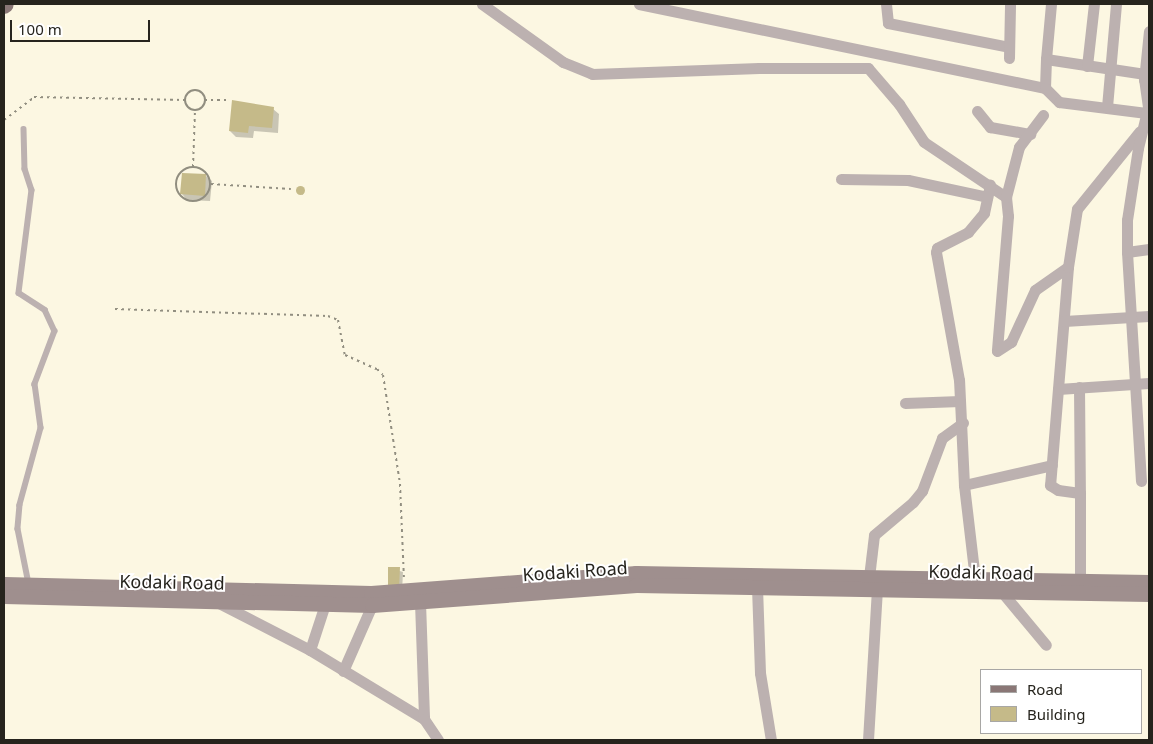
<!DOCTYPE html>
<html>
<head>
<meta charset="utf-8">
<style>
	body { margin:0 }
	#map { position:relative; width:1153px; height:744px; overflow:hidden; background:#fcf7e2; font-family:"Noto Sans",sans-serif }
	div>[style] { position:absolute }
	.shadow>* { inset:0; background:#0003 }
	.building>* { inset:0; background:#c5ba89 }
	.round { border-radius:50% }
	.path>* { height:2px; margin-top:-1px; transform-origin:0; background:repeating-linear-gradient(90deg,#918e80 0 2.5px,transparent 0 6.5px) }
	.path>.ring { margin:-1px; padding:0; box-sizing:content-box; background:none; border:2px solid #918e80; border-radius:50% }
	.service>* { height:5.5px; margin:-2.75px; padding:0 2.75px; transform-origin:2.75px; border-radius:2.75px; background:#bcb1b0 }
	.minor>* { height:11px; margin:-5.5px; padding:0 5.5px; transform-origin:5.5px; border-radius:5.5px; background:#bcb1b0 }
	.secondary>* { height:15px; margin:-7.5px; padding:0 7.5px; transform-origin:7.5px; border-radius:7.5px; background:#9f8f8e }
	.primary>* { height:18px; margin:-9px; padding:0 9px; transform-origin:9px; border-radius:9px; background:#8a7776 }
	span { translate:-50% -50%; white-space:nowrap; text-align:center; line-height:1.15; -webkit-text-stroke:4px #fff; paint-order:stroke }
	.street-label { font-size:18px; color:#26241d }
	.frame { position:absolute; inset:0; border:5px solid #26241d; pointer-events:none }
	.legend { position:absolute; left:980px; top:669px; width:162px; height:65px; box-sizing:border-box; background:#fff; border:1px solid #a8a7a5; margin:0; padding:6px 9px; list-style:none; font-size:15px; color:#26241d }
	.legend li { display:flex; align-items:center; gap:10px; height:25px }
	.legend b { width:25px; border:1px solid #a8a7a5 }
	.scale { position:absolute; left:10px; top:20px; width:140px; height:22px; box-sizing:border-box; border:2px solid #26241d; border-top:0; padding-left:6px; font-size:15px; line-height:18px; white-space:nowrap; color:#26241d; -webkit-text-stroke:4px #fff; paint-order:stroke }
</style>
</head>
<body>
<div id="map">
	<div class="shadow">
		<div style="clip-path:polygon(273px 109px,279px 114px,278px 133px,254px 131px,253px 138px,236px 137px,230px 131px)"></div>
		<div style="clip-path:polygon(206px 176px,212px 181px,210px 201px,187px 200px,182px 194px)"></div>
		<div style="clip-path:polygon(298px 188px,304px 190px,303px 195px,297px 192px)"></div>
		<div style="clip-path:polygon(390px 568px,403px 572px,402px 592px)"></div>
	</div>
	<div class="building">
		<div style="clip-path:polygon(232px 100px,274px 107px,272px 128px,249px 126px,248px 133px,229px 131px)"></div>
		<div style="clip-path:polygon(182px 173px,206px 174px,205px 196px,180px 194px)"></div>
		<div class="round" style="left:295.5px;top:185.5px;width:9px;height:9px"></div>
		<div style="clip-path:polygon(388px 567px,400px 567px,399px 589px,388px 589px)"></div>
	</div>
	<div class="path">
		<div class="ring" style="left:185px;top:90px;width:18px;height:18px"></div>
		<div style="left:204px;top:100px;width:25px"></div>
		<div style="left:4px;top:120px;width:38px;rotate:-37deg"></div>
		<div style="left:34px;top:97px;width:151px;rotate:1.1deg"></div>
		<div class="ring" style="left:176px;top:167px;width:32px;height:32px"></div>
		<div style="left:193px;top:167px;width:57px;rotate:-88deg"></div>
		<div style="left:211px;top:184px;width:80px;rotate:3.6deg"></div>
		<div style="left:115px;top:309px;width:213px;rotate:1.9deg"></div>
		<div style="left:328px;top:316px;width:11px;rotate:22deg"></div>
		<div style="left:338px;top:320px;width:36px;rotate:79deg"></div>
		<div style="left:345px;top:355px;width:35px;rotate:24deg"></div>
		<div style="left:377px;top:369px;width:8px;rotate:45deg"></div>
		<div style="left:383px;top:375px;width:110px;rotate:81.1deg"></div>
		<div style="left:400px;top:484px;width:94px;rotate:87.6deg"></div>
	</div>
	<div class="service">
		<div style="left:24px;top:129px;width:40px;rotate:88.6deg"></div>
		<div style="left:25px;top:169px;width:22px;rotate:72deg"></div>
		<div style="left:32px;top:190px;width:104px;rotate:97.2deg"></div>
		<div style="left:19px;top:293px;width:31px;rotate:33deg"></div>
		<div style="left:45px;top:310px;width:23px;rotate:65deg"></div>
		<div style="left:55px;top:331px;width:57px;rotate:110.7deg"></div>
		<div style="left:35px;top:384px;width:44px;rotate:82.2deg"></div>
		<div style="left:41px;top:428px;width:80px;rotate:105.3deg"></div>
		<div style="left:20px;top:505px;width:24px;rotate:95deg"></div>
		<div style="left:18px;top:529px;width:56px;rotate:78.7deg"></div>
	</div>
	<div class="minor">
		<div style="left:482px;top:4px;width:100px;rotate:35.6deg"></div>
		<div style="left:563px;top:62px;width:31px;rotate:22deg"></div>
		<div style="left:592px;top:74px;width:167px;rotate:-2.1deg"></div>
		<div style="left:759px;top:68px;width:109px"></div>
		<div style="left:868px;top:68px;width:48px;rotate:49.3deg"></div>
		<div style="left:899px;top:104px;width:45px;rotate:56.7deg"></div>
		<div style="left:924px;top:142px;width:99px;rotate:33.9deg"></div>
		<div style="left:1006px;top:197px;width:19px;rotate:84deg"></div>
		<div style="left:1008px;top:216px;width:135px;rotate:94.7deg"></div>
		<div style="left:639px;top:4px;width:415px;rotate:11.7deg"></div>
		<div style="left:886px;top:4px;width:19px;rotate:84deg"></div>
		<div style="left:888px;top:23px;width:123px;rotate:11.2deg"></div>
		<div style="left:1051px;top:4px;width:55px;rotate:95.2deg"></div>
		<div style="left:1046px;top:59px;width:100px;rotate:8.6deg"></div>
		<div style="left:1009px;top:58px;width:54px;rotate:-88.9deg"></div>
		<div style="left:1046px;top:59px;width:29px;rotate:92deg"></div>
		<div style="left:1045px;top:88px;width:20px;rotate:45deg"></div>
		<div style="left:1059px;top:102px;width:88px;rotate:7.2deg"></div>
		<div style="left:1087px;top:66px;width:62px;rotate:-83.6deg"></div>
		<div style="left:1107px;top:107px;width:103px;rotate:-85deg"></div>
		<div style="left:977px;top:111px;width:21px;rotate:51deg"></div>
		<div style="left:990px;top:127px;width:41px;rotate:9.9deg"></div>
		<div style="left:841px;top:179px;width:67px;rotate:0.9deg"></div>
		<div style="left:908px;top:180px;width:81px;rotate:12.1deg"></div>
		<div style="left:1006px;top:197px;width:52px;rotate:-75.4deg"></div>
		<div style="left:1019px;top:147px;width:40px;rotate:-53deg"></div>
		<div style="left:1127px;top:252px;width:22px;rotate:-8deg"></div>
		<div style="left:1068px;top:267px;width:219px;rotate:94.7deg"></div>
		<div style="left:1050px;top:485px;width:9px;rotate:32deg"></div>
		<div style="left:1058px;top:490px;width:22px;rotate:8deg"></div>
		<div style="left:1080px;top:493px;width:88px;rotate:90deg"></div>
		<div style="left:1064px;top:321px;width:85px;rotate:-3.4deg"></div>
		<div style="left:997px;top:351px;width:17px;rotate:-33deg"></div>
		<div style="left:1011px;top:342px;width:57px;rotate:-65.2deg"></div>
		<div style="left:1035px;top:290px;width:40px;rotate:-34.9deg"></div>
		<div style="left:1068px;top:267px;width:59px;rotate:-81.2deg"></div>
		<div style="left:1077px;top:209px;width:100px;rotate:-51.1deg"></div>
		<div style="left:1079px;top:387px;width:106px;rotate:89.5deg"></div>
		<div style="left:1058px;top:389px;width:91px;rotate:-3.8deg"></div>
		<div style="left:905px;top:403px;width:55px;rotate:-2.1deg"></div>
		<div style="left:1141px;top:481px;width:229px;rotate:-93.5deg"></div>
		<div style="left:1127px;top:252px;width:32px;rotate:-90deg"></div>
		<div style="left:1127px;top:220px;width:73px;rotate:-81.3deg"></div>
		<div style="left:1138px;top:148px;width:42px;rotate:-76.3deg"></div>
		<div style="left:1148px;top:107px;width:27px;rotate:-98deg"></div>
		<div style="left:1144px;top:80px;width:49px;rotate:-84.2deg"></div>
		<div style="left:964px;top:485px;width:90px;rotate:-12.8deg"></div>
		<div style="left:869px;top:577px;width:42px;rotate:-83.2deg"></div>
		<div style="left:874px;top:535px;width:51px;rotate:-40.2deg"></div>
		<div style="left:913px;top:502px;width:14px;rotate:-51deg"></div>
		<div style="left:922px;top:491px;width:57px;rotate:-69.3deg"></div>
		<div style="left:942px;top:438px;width:26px;rotate:-36deg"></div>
		<div style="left:975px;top:579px;width:95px;rotate:-96.7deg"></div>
		<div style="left:964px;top:485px;width:105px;rotate:-92.7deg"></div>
		<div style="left:959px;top:380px;width:130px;rotate:-100.2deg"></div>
		<div style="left:936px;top:252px;width:4px;rotate:-76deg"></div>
		<div style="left:937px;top:248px;width:35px;rotate:-27deg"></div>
		<div style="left:968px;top:232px;width:25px;rotate:-50deg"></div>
		<div style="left:984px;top:213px;width:29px;rotate:-78deg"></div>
		<div style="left:757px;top:587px;width:86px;rotate:88deg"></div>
		<div style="left:760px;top:673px;width:68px;rotate:80.7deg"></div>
		<div style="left:1001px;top:591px;width:70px;rotate:50.2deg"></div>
		<div style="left:217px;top:602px;width:105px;rotate:27.3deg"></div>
		<div style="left:310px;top:650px;width:133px;rotate:31.2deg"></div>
		<div style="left:420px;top:602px;width:117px;rotate:88deg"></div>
		<div style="left:424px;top:719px;width:25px;rotate:56deg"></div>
		<div style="left:310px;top:650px;width:48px;rotate:-71.9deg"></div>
		<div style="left:343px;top:671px;width:72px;rotate:-66.3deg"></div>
		<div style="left:868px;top:740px;width:151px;rotate:-86.6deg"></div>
	</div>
	<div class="secondary">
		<div style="left:4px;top:584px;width:367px;rotate:1.4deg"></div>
		<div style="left:371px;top:593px;width:266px;rotate:-4.3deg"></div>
		<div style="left:636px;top:573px;width:513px;rotate:1.01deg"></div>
		<div style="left:4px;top:596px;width:368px;rotate:1.4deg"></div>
		<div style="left:372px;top:605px;width:265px;rotate:-4.3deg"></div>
		<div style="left:636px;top:585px;width:513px;rotate:1.01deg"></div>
	</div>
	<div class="primary">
		<div style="left:4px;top:5px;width:1px;rotate:-45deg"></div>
	</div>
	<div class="street-label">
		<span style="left:575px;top:571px;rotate:-4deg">Kodaki Road</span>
		<span style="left:981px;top:572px;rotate:1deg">Kodaki Road</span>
		<span style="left:172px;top:582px;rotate:1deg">Kodaki Road</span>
	</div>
	<div class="frame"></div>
	<ul class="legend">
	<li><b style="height:6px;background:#8a7776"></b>Road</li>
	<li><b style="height:14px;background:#c5ba89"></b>Building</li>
	</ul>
	<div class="scale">100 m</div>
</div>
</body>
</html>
